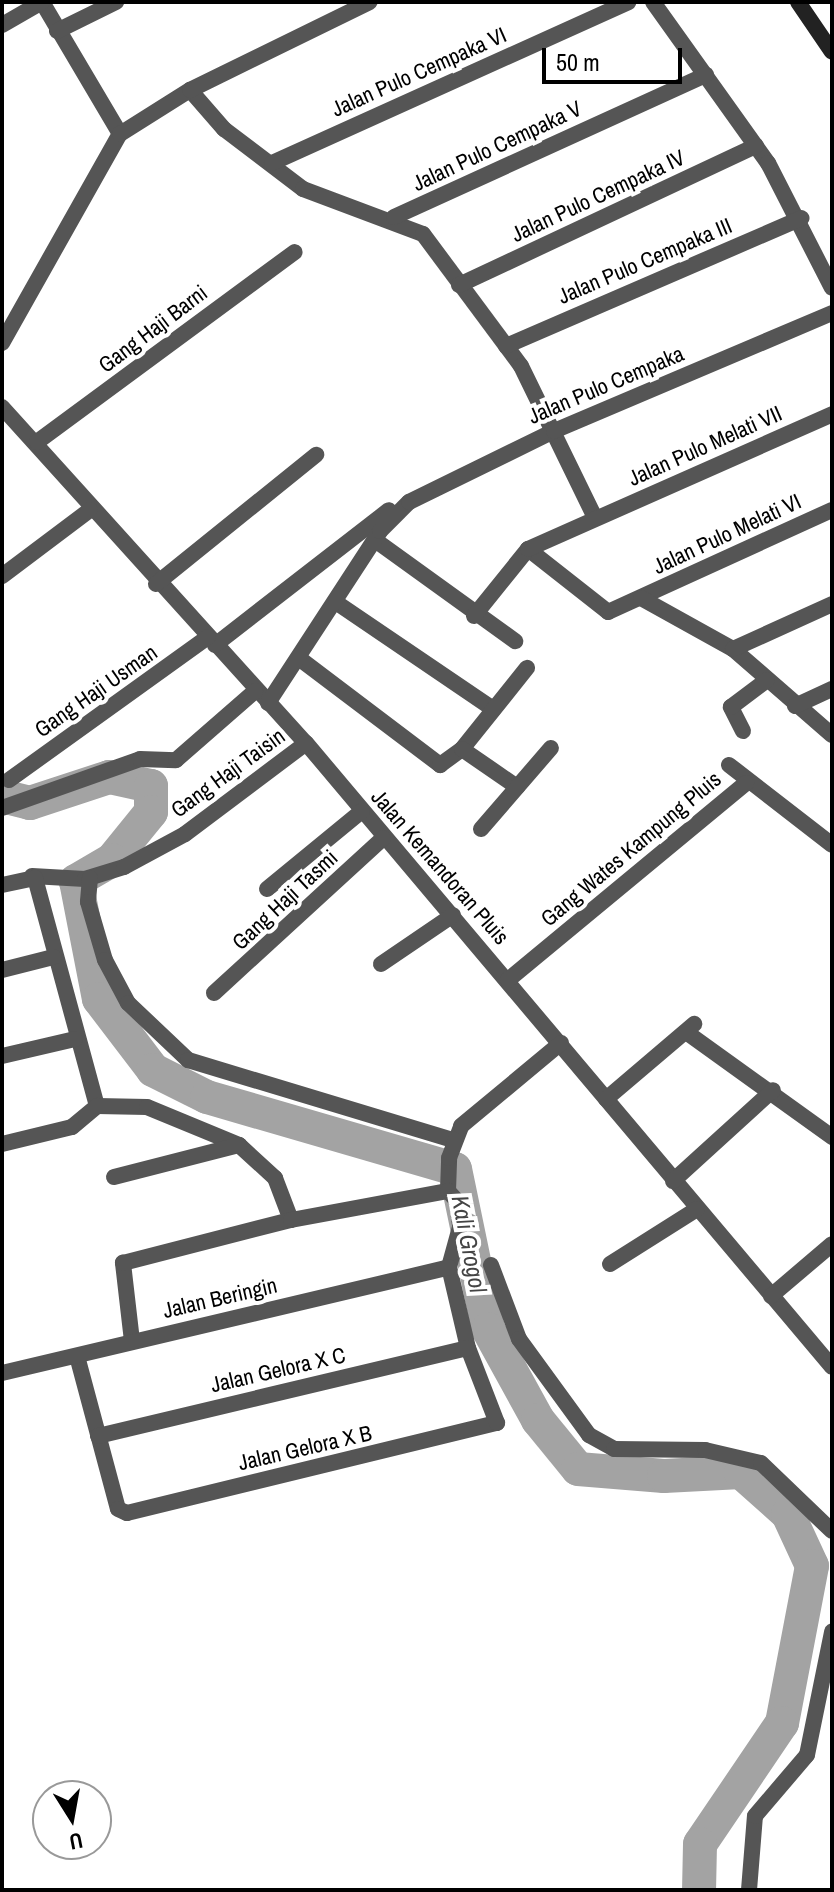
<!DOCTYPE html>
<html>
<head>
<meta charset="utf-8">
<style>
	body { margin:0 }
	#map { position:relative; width:834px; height:1892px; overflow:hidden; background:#fff; font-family:"Archivo Narrow",sans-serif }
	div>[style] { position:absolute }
	.river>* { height:34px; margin:-17px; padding:0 17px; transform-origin:17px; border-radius:17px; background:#a3a3a3 }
	.street>* { height:16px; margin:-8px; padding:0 8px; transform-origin:8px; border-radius:8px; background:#555 }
	.secondary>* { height:16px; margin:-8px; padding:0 8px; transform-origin:8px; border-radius:8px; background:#222 }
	span { translate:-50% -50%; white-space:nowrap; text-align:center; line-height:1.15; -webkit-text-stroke:8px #fff; paint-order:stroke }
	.street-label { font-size:22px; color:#000 }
	.water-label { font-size:24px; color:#444; font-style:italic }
	.frame { position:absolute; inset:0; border:4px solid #000; pointer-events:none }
	.north { position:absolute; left:32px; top:1780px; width:80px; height:80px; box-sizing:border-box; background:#fff; border:2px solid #999; border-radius:50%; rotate:169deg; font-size:22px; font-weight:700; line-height:32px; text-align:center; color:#000 }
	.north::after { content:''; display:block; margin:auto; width:28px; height:36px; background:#000; clip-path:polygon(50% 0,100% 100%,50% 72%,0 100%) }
	.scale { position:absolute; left:542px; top:48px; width:140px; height:36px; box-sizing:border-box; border:4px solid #000; border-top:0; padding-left:10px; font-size:24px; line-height:28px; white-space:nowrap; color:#000; -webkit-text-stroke:6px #fff; paint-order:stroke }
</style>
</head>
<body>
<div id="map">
	<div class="river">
		<div style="left:2px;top:796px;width:29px;rotate:14deg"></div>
		<div style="left:30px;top:803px;width:83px;rotate:-18.2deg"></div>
		<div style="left:109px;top:777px;width:43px;rotate:12.1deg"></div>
		<div style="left:151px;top:786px;width:26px;rotate:90deg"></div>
		<div style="left:151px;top:812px;width:62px;rotate:129.1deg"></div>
		<div style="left:112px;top:860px;width:42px;rotate:149.7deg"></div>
		<div style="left:76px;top:881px;width:120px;rotate:79deg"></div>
		<div style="left:99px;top:999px;width:89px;rotate:52.7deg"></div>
		<div style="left:153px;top:1070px;width:60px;rotate:26.6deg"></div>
		<div style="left:207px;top:1097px;width:258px;rotate:16.2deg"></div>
		<div style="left:455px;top:1169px;width:163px;rotate:78.3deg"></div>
		<div style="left:488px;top:1329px;width:104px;rotate:61.2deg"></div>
		<div style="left:538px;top:1420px;width:63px;rotate:50.8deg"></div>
		<div style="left:578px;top:1469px;width:86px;rotate:4.7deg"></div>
		<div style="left:664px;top:1476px;width:77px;rotate:-3deg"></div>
		<div style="left:741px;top:1472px;width:63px;rotate:41.8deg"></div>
		<div style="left:788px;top:1514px;width:57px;rotate:65.2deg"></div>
		<div style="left:812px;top:1566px;width:160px;rotate:100.8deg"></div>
		<div style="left:782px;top:1723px;width:146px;rotate:124.1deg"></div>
		<div style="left:700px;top:1844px;width:46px;rotate:91.2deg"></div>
	</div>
	<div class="street">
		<div style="left:42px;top:2px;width:153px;rotate:59.4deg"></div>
		<div style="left:653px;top:2px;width:198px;rotate:54.5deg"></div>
		<div style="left:768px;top:163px;width:140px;rotate:62.9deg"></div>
		<div style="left:2px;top:25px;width:46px;rotate:-29.9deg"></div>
		<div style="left:57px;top:31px;width:66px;rotate:-26.2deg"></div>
		<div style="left:190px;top:90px;width:52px;rotate:48.9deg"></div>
		<div style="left:224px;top:129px;width:99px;rotate:37.2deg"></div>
		<div style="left:303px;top:189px;width:128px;rotate:20.6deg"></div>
		<div style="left:423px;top:234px;width:164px;rotate:53.4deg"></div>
		<div style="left:521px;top:366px;width:169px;rotate:64deg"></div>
		<div style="left:272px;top:163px;width:391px;rotate:-24.3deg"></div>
		<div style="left:394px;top:217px;width:343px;rotate:-24.5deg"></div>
		<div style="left:459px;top:285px;width:328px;rotate:-25.1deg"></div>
		<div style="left:2px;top:343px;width:240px;rotate:-60.6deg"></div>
		<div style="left:120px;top:134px;width:83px;rotate:-32.2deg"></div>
		<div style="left:190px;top:90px;width:200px;rotate:-26.1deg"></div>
		<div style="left:506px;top:346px;width:322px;rotate:-23.4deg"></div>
		<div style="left:2px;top:407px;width:453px;rotate:47.9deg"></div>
		<div style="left:306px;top:743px;width:816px;rotate:49.87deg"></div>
		<div style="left:37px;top:442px;width:320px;rotate:-36.4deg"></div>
		<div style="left:375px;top:540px;width:173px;rotate:35.8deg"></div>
		<div style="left:528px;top:549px;width:102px;rotate:38.2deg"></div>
		<div style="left:608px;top:612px;width:246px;rotate:-24.5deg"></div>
		<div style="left:2px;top:576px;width:110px;rotate:-36.9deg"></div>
		<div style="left:156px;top:584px;width:206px;rotate:-38.9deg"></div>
		<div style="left:641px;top:598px;width:105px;rotate:29deg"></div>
		<div style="left:733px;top:649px;width:131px;rotate:41deg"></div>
		<div style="left:337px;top:603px;width:189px;rotate:34.2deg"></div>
		<div style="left:474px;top:616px;width:86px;rotate:-51.1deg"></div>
		<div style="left:528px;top:549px;width:333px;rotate:-23.9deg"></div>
		<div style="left:215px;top:645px;width:220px;rotate:-37.8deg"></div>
		<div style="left:733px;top:649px;width:109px;rotate:-24.4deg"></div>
		<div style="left:300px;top:659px;width:176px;rotate:37.1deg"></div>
		<div style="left:440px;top:765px;width:27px;rotate:-36deg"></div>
		<div style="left:462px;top:749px;width:104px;rotate:-51.3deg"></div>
		<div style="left:268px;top:703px;width:205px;rotate:-56.9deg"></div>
		<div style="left:380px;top:531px;width:41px;rotate:-45deg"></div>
		<div style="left:409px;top:502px;width:161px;rotate:-26.1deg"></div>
		<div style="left:554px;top:431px;width:302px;rotate:-23deg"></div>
		<div style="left:795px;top:706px;width:41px;rotate:-24.7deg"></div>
		<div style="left:743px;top:731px;width:27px;rotate:-117deg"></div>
		<div style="left:731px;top:707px;width:45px;rotate:-36.9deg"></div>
		<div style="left:462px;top:749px;width:67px;rotate:34.6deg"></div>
		<div style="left:729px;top:765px;width:130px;rotate:37.8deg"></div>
		<div style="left:9px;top:780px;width:245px;rotate:-35.7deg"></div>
		<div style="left:2px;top:808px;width:146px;rotate:-19.5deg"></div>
		<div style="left:140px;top:759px;width:36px;rotate:2deg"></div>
		<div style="left:176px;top:760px;width:105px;rotate:-41.1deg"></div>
		<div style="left:481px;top:829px;width:107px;rotate:-49.2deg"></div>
		<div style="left:32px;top:876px;width:53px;rotate:3.2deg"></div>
		<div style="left:85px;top:879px;width:41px;rotate:-17.1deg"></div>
		<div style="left:124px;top:867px;width:69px;rotate:-28.4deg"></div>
		<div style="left:185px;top:834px;width:151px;rotate:-36.9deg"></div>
		<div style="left:90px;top:878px;width:24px;rotate:95deg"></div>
		<div style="left:88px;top:902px;width:60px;rotate:73.7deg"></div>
		<div style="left:105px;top:960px;width:49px;rotate:61.9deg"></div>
		<div style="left:128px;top:1003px;width:83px;rotate:43.5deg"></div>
		<div style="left:188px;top:1060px;width:277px;rotate:16.8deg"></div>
		<div style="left:2px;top:885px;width:34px;rotate:-12deg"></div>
		<div style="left:35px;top:878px;width:236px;rotate:74.8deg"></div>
		<div style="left:267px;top:889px;width:123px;rotate:-39.4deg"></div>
		<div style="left:381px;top:964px;width:87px;rotate:-34.2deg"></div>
		<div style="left:2px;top:970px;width:53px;rotate:-14.3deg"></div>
		<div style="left:508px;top:980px;width:309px;rotate:-39.6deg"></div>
		<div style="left:214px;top:993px;width:229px;rotate:-42.5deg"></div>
		<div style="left:686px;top:1032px;width:180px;rotate:35.7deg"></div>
		<div style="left:2px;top:1056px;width:75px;rotate:-13.1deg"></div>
		<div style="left:606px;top:1099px;width:116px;rotate:-40.4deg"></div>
		<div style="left:2px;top:1144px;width:72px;rotate:-13.7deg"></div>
		<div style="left:72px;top:1127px;width:33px;rotate:-40deg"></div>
		<div style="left:97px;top:1106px;width:50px;rotate:1.1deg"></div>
		<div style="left:147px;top:1107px;width:100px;rotate:22.4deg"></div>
		<div style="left:239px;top:1145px;width:49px;rotate:42.5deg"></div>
		<div style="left:275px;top:1178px;width:45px;rotate:69.1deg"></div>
		<div style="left:114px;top:1177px;width:129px;rotate:-14.4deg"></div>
		<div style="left:673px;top:1181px;width:135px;rotate:-42.3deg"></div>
		<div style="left:448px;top:1191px;width:33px;rotate:-88deg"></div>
		<div style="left:449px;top:1158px;width:34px;rotate:-69deg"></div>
		<div style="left:461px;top:1126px;width:130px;rotate:-39.7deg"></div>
		<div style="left:610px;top:1264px;width:103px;rotate:-32.3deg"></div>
		<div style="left:491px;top:1265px;width:79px;rotate:69.3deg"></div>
		<div style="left:519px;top:1339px;width:119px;rotate:53.9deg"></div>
		<div style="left:589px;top:1435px;width:29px;rotate:29deg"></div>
		<div style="left:614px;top:1449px;width:91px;rotate:0.6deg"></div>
		<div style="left:705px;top:1450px;width:57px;rotate:13.1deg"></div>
		<div style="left:761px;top:1463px;width:98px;rotate:43.8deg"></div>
		<div style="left:771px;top:1296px;width:80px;rotate:-40.4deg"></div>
		<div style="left:132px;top:1341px;width:79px;rotate:-96.6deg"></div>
		<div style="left:123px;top:1263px;width:173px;rotate:-14.4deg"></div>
		<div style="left:291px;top:1220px;width:160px;rotate:-10.5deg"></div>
		<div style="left:448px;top:1191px;width:13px;rotate:48deg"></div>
		<div style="left:457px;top:1201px;width:26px;rotate:83deg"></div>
		<div style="left:460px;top:1227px;width:41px;rotate:105.4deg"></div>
		<div style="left:77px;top:1356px;width:158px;rotate:75deg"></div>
		<div style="left:118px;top:1509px;width:10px;rotate:24deg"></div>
		<div style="left:127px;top:1513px;width:381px;rotate:-13.7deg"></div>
		<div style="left:497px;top:1423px;width:80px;rotate:-111.1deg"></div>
		<div style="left:468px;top:1348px;width:83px;rotate:-103.2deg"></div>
		<div style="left:2px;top:1373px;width:459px;rotate:-13.3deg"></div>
		<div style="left:98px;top:1436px;width:380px;rotate:-13.4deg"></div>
		<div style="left:749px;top:1890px;width:74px;rotate:-85.4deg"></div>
		<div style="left:755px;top:1816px;width:80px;rotate:-49.6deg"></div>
		<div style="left:807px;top:1755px;width:126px;rotate:-78.5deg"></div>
	</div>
	<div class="secondary">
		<div style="left:798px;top:2px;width:60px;rotate:55.8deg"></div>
	</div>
	<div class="street-label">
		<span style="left:419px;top:72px;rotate:-24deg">Jalan Pulo Cempaka VI</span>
		<span style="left:497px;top:146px;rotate:-25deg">Jalan Pulo Cempaka V</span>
		<span style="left:598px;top:196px;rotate:-25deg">Jalan Pulo Cempaka IV</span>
		<span style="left:645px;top:261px;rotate:-23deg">Jalan Pulo Cempaka III</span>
		<span style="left:153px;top:329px;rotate:-37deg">Gang Haji Barni</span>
		<span style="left:606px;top:385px;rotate:-23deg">Jalan Pulo Cempaka</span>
		<span style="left:705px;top:446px;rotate:-24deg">Jalan Pulo Melati VII</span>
		<span style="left:727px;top:534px;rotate:-25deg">Jalan Pulo Melati VI</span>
		<span style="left:96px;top:691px;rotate:-35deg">Gang Haji Usman</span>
		<span style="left:228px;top:773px;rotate:-36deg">Gang Haji Taisin</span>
		<span style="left:631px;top:849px;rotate:-40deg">Gang Wates Kampung Pluis</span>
		<span style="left:440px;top:867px;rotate:49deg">Jalan Kemandoran Pluis</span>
		<span style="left:285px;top:900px;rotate:-43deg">Gang Haji Tasmi</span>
		<span style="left:220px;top:1298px;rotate:-13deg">Jalan Beringin</span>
		<span style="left:278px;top:1370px;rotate:-13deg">Jalan Gelora X C</span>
		<span style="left:305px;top:1448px;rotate:-13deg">Jalan Gelora X B</span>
	</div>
	<div class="water-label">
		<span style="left:469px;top:1244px;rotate:79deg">Kali Grogol</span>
	</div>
	<div class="frame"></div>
	<div class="north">U</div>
	<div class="scale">50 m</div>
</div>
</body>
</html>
